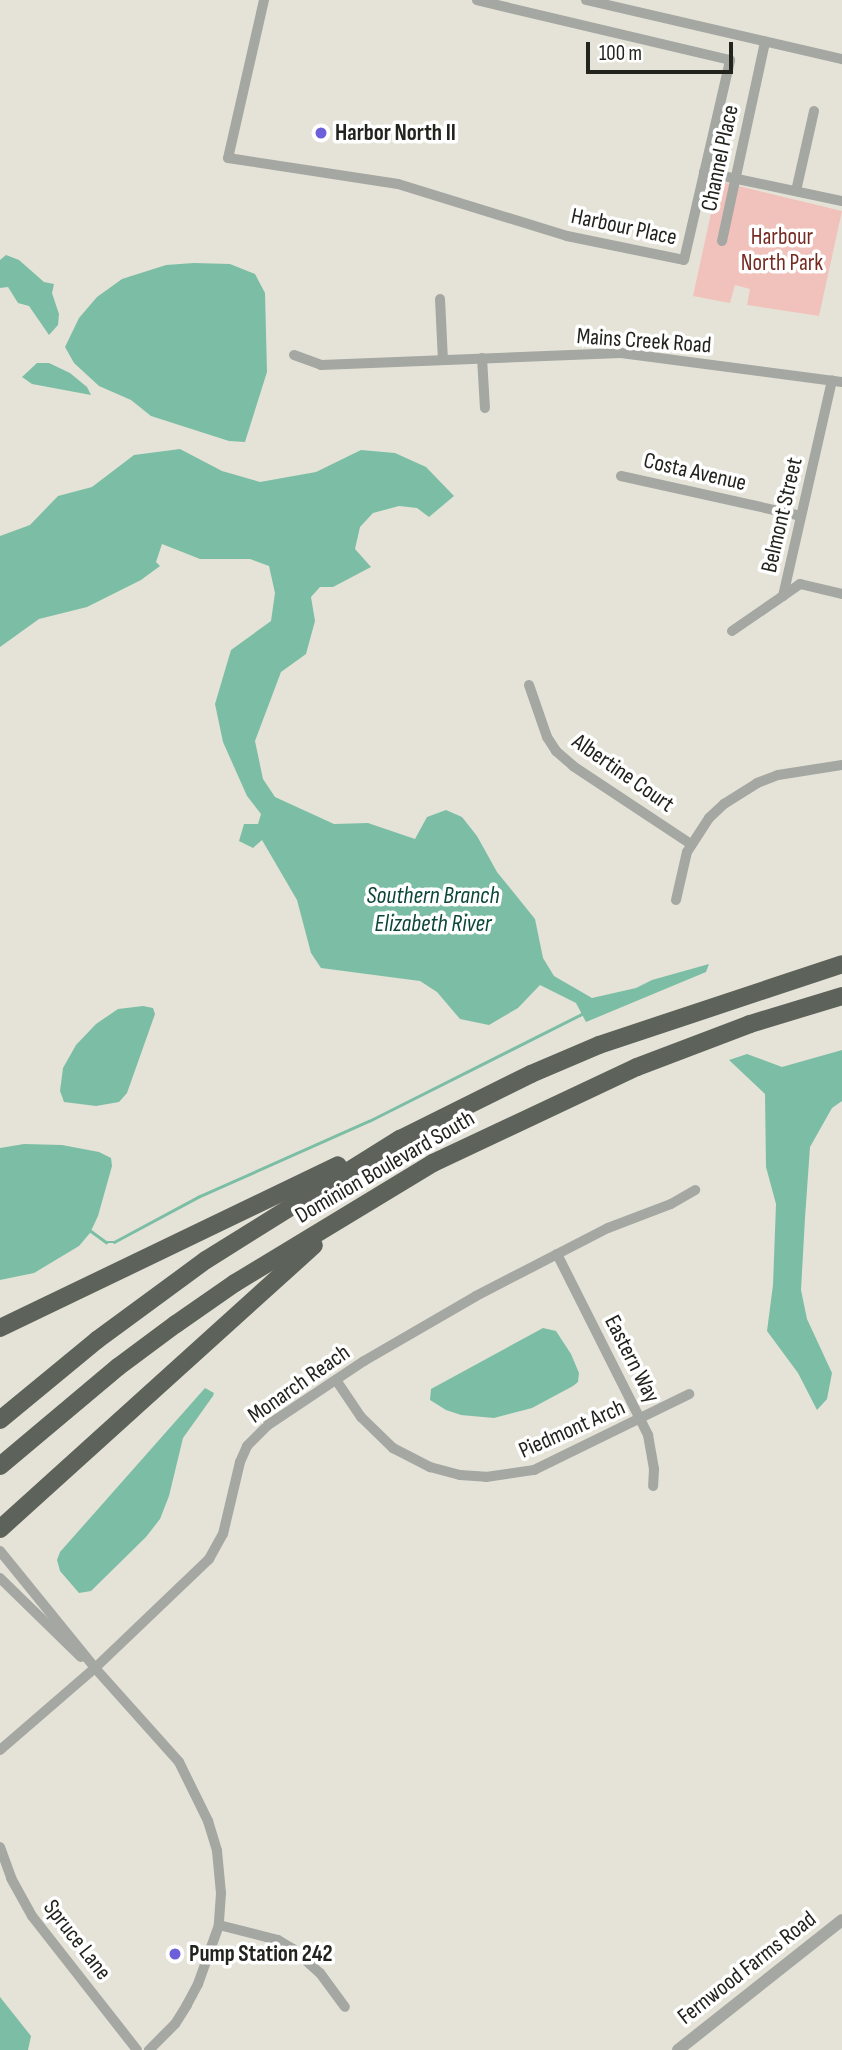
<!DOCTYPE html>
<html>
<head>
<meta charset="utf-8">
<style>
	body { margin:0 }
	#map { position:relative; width:842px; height:2050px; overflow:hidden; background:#e5e3d7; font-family:"Sofia Sans Condensed",sans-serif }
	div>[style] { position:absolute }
	.green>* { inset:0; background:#f1c2bb }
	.water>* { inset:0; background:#7bbea5 }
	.stream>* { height:2.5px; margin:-1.25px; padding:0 1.25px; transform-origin:1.25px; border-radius:1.25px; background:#7bbea5 }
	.minor>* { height:10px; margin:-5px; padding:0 5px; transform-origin:5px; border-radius:5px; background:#a4a7a2 }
	.tertiary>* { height:12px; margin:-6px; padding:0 6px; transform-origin:6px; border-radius:6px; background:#a4a7a2 }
	.motorway>* { height:18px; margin:-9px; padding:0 9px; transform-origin:9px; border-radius:9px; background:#5d635a }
	.dots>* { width:19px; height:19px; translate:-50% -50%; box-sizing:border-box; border:4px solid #fff; border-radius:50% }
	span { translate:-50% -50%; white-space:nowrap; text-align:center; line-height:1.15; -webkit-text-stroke:7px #fff; paint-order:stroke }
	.poi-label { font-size:23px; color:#23231e; font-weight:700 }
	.left { translate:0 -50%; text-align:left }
	.street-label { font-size:23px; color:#23231e }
	.park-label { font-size:23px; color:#762b22 }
	.water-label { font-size:24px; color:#0c4636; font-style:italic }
	.scale { position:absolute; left:586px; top:42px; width:147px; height:32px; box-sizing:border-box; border:4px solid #23231e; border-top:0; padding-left:9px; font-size:21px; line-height:24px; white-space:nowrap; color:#23231e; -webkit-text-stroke:5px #fff; paint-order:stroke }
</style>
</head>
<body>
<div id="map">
	<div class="green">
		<div style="clip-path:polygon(718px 181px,842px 211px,819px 316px,747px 305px,750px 289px,735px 285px,730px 303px,693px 296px)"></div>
	</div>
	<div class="water">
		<div style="clip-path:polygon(6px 255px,19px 260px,44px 282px,54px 284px,52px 293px,59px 314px,58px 325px,49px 335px,29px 306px,18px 303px,8px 287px,0 288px,0 260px)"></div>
		<div style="clip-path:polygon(194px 263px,230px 264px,255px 274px,265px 293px,267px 372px,245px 442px,229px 441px,151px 416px,131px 400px,99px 386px,74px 363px,65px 347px,79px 318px,97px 297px,122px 279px,166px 265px)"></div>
		<div style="clip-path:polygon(37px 363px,49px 363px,70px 373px,87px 387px,91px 395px,32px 384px,22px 377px)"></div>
		<div style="clip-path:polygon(180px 449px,222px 471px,260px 482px,316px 472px,361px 450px,395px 453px,426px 467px,454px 496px,429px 517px,417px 508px,399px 506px,373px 513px,360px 527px,355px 549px,371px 567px,333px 587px,320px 587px,311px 597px,315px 621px,306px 654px,281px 672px,255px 741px,263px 779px,275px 797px,334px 824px,368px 823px,415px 839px,427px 817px,446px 810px,462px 817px,477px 836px,497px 872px,535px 919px,543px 958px,554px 976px,592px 998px,636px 988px,652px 980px,709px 964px,706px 972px,586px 1022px,576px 1003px,540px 985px,518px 1008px,489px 1025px,460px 1019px,437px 992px,420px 981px,321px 968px,311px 953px,297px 900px,262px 840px,253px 848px,239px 841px,244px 824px,258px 824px,261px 814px,247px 796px,223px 742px,215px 704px,231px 650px,271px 621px,275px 593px,269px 566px,250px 559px,200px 559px,162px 544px,156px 562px,160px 566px,141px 580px,87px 607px,39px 619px,0 647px,0 536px,30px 525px,58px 496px,92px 487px,134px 455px)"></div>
		<div style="clip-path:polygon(143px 1006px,153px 1008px,155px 1014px,127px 1093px,119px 1102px,96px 1106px,64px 1102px,60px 1091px,63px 1068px,76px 1045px,96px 1024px,118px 1009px)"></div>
		<div style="clip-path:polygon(842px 1050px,842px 1101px,832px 1108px,810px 1147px,805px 1218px,801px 1290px,807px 1319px,832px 1373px,827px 1399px,817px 1410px,798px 1373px,767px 1331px,773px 1285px,776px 1204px,766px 1167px,765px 1094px,729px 1060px,747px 1054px,782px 1067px)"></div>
		<div style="clip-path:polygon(24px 1144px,62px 1145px,99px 1152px,111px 1158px,112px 1166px,98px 1216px,90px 1233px,79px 1246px,34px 1273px,0 1280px,0 1148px)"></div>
		<div style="clip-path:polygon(543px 1328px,556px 1331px,571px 1354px,579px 1373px,578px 1382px,573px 1386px,532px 1408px,494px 1418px,461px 1415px,446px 1410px,430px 1400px,431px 1389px)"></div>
		<div style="clip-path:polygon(205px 1388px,214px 1393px,213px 1396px,183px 1438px,169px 1496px,160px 1519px,146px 1537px,91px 1591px,79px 1593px,60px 1571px,57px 1560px,60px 1552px)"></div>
		<div style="clip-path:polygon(0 1997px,31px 2036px,28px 2050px,0 2050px)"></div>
	</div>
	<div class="stream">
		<div style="left:91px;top:1231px;width:19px;rotate:36deg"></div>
		<div style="left:106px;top:1242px;width:8px"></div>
		<div style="left:114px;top:1242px;width:95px;rotate:-28.2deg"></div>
		<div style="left:198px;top:1197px;width:187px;rotate:-24deg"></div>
		<div style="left:369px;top:1121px;width:238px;rotate:-26.7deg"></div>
	</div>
	<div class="minor">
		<div style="left:264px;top:0;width:162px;rotate:102.8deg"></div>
		<div style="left:228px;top:158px;width:172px;rotate:8.7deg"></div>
		<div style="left:398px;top:184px;width:177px;rotate:17.1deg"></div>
		<div style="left:567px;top:236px;width:119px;rotate:11.6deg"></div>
		<div style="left:684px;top:260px;width:205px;rotate:-77deg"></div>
		<div style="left:730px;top:60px;width:260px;rotate:-166.7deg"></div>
		<div style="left:586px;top:0;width:263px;rotate:13deg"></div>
		<div style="left:704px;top:172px;width:141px;rotate:11.9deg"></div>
		<div style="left:796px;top:191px;width:82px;rotate:-77.3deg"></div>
		<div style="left:722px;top:241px;width:204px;rotate:-77.8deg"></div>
		<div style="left:440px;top:299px;width:61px;rotate:87.2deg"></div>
		<div style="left:294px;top:355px;width:29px;rotate:20deg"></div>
		<div style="left:321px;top:365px;width:300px;rotate:-2.3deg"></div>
		<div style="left:621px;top:353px;width:223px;rotate:7.5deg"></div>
		<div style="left:482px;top:358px;width:50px;rotate:86.6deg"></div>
		<div style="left:621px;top:476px;width:184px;rotate:12.5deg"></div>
		<div style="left:783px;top:596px;width:21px;rotate:-35deg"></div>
		<div style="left:800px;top:584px;width:43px;rotate:13.4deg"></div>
		<div style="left:732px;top:631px;width:62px;rotate:-34.5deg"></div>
		<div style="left:783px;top:596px;width:221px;rotate:-77.2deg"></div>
		<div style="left:529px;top:685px;width:55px;rotate:70.9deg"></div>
		<div style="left:547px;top:737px;width:17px;rotate:57deg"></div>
		<div style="left:556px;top:751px;width:23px;rotate:41deg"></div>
		<div style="left:573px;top:766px;width:141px;rotate:33.5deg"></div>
		<div style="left:676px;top:900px;width:49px;rotate:-77.1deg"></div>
		<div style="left:687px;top:852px;width:40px;rotate:-57.1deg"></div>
		<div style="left:709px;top:818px;width:21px;rotate:-43deg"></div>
		<div style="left:724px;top:804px;width:39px;rotate:-32deg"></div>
		<div style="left:757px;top:783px;width:22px;rotate:-21deg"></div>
		<div style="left:778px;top:775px;width:65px;rotate:-8.9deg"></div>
		<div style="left:557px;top:1254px;width:203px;rotate:63.3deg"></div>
		<div style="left:648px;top:1435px;width:35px;rotate:80deg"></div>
		<div style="left:654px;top:1469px;width:17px;rotate:93deg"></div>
		<div style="left:336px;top:1380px;width:45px;rotate:56deg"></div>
		<div style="left:361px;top:1417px;width:45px;rotate:44.1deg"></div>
		<div style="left:393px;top:1448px;width:42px;rotate:27.2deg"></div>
		<div style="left:430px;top:1467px;width:31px;rotate:15deg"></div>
		<div style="left:460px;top:1475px;width:26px;rotate:4deg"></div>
		<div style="left:486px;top:1477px;width:49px;rotate:-8.3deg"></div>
		<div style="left:534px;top:1470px;width:173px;rotate:-26.1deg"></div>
		<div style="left:0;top:1551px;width:151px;rotate:50.9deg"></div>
		<div style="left:95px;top:1668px;width:126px;rotate:48.2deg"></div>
		<div style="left:179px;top:1762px;width:66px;rotate:63.8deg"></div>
		<div style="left:208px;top:1821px;width:31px;rotate:73deg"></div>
		<div style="left:217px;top:1851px;width:42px;rotate:84.6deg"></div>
		<div style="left:221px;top:1893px;width:32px;rotate:94deg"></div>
		<div style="left:219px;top:1925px;width:63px;rotate:109.6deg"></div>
		<div style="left:198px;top:1984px;width:24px;rotate:118deg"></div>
		<div style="left:187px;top:2005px;width:22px;rotate:122deg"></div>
		<div style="left:175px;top:2024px;width:37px;rotate:135deg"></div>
		<div style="left:0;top:1578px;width:113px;rotate:44.3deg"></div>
		<div style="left:0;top:1750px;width:125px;rotate:-40.8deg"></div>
		<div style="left:95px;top:1668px;width:158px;rotate:-43.7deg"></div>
		<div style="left:209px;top:1559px;width:29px;rotate:-61deg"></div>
		<div style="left:223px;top:1534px;width:74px;rotate:-76.7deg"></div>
		<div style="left:240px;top:1462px;width:17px;rotate:-66deg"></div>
		<div style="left:247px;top:1446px;width:30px;rotate:-45deg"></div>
		<div style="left:268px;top:1425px;width:115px;rotate:-33.7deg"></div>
		<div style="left:364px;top:1361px;width:129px;rotate:-30.1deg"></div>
		<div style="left:476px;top:1296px;width:148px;rotate:-27.3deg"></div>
		<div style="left:608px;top:1228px;width:67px;rotate:-20.9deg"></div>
		<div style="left:671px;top:1204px;width:28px;rotate:-30deg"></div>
		<div style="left:0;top:1847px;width:33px;rotate:70deg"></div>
		<div style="left:11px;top:1878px;width:43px;rotate:61.1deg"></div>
		<div style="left:32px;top:1916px;width:170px;rotate:51.9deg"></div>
		<div style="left:219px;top:1925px;width:61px;rotate:14.3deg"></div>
		<div style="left:278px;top:1940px;width:17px;rotate:31deg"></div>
		<div style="left:293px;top:1949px;width:36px;rotate:42deg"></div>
		<div style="left:320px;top:1973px;width:42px;rotate:53.7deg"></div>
	</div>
	<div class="tertiary">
		<div style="left:678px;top:2050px;width:209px;rotate:-38.4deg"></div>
	</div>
	<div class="motorway">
		<div style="left:0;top:1328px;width:375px;rotate:-25.7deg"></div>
		<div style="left:0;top:1420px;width:126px;rotate:-39.5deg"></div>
		<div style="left:97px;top:1340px;width:135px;rotate:-36.3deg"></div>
		<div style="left:206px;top:1260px;width:229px;rotate:-32deg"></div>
		<div style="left:400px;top:1139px;width:146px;rotate:-26.4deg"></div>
		<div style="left:531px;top:1074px;width:74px;rotate:-23.1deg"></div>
		<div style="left:599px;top:1045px;width:256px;rotate:-18.4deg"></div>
		<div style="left:0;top:1466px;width:154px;rotate:-40deg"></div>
		<div style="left:118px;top:1367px;width:72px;rotate:-36.6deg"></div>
		<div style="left:176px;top:1324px;width:72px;rotate:-34.8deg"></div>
		<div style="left:235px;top:1283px;width:232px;rotate:-31.2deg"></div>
		<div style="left:433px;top:1163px;width:225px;rotate:-25.2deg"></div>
		<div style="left:637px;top:1067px;width:121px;rotate:-20.8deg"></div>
		<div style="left:750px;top:1024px;width:96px;rotate:-16.9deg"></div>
		<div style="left:0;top:1529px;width:423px;rotate:-42.1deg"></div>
	</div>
	<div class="dots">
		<div style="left:321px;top:133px;background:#6d5fd9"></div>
		<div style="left:175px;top:1954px;background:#6d5fd9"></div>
	</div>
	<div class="poi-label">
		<span class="left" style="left:335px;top:133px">Harbor North II</span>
		<span class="left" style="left:189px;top:1954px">Pump Station 242</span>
	</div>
	<div class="street-label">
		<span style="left:720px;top:158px;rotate:-78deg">Channel Place</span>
		<span style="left:624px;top:227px;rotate:12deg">Harbour Place</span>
		<span style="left:644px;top:341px;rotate:4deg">Mains Creek Road</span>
		<span style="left:695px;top:472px;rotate:13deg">Costa Avenue</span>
		<span style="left:782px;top:515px;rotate:-77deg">Belmont Street</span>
		<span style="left:623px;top:773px;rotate:35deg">Albertine Court</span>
		<span style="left:385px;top:1167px;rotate:-30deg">Dominion Boulevard South</span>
		<span style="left:632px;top:1359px;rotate:63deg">Eastern Way</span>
		<span style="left:299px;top:1384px;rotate:-35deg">Monarch Reach</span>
		<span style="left:572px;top:1429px;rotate:-24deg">Piedmont Arch</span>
		<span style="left:77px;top:1940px;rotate:52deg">Spruce Lane</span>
		<span style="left:747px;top:1968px;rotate:-38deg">Fernwood Farms Road</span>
	</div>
	<div class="park-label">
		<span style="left:782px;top:250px">Harbour<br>North Park</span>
	</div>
	<div class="water-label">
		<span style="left:433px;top:910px">Southern Branch<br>Elizabeth River</span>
	</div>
	<div class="scale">100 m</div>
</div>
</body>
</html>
